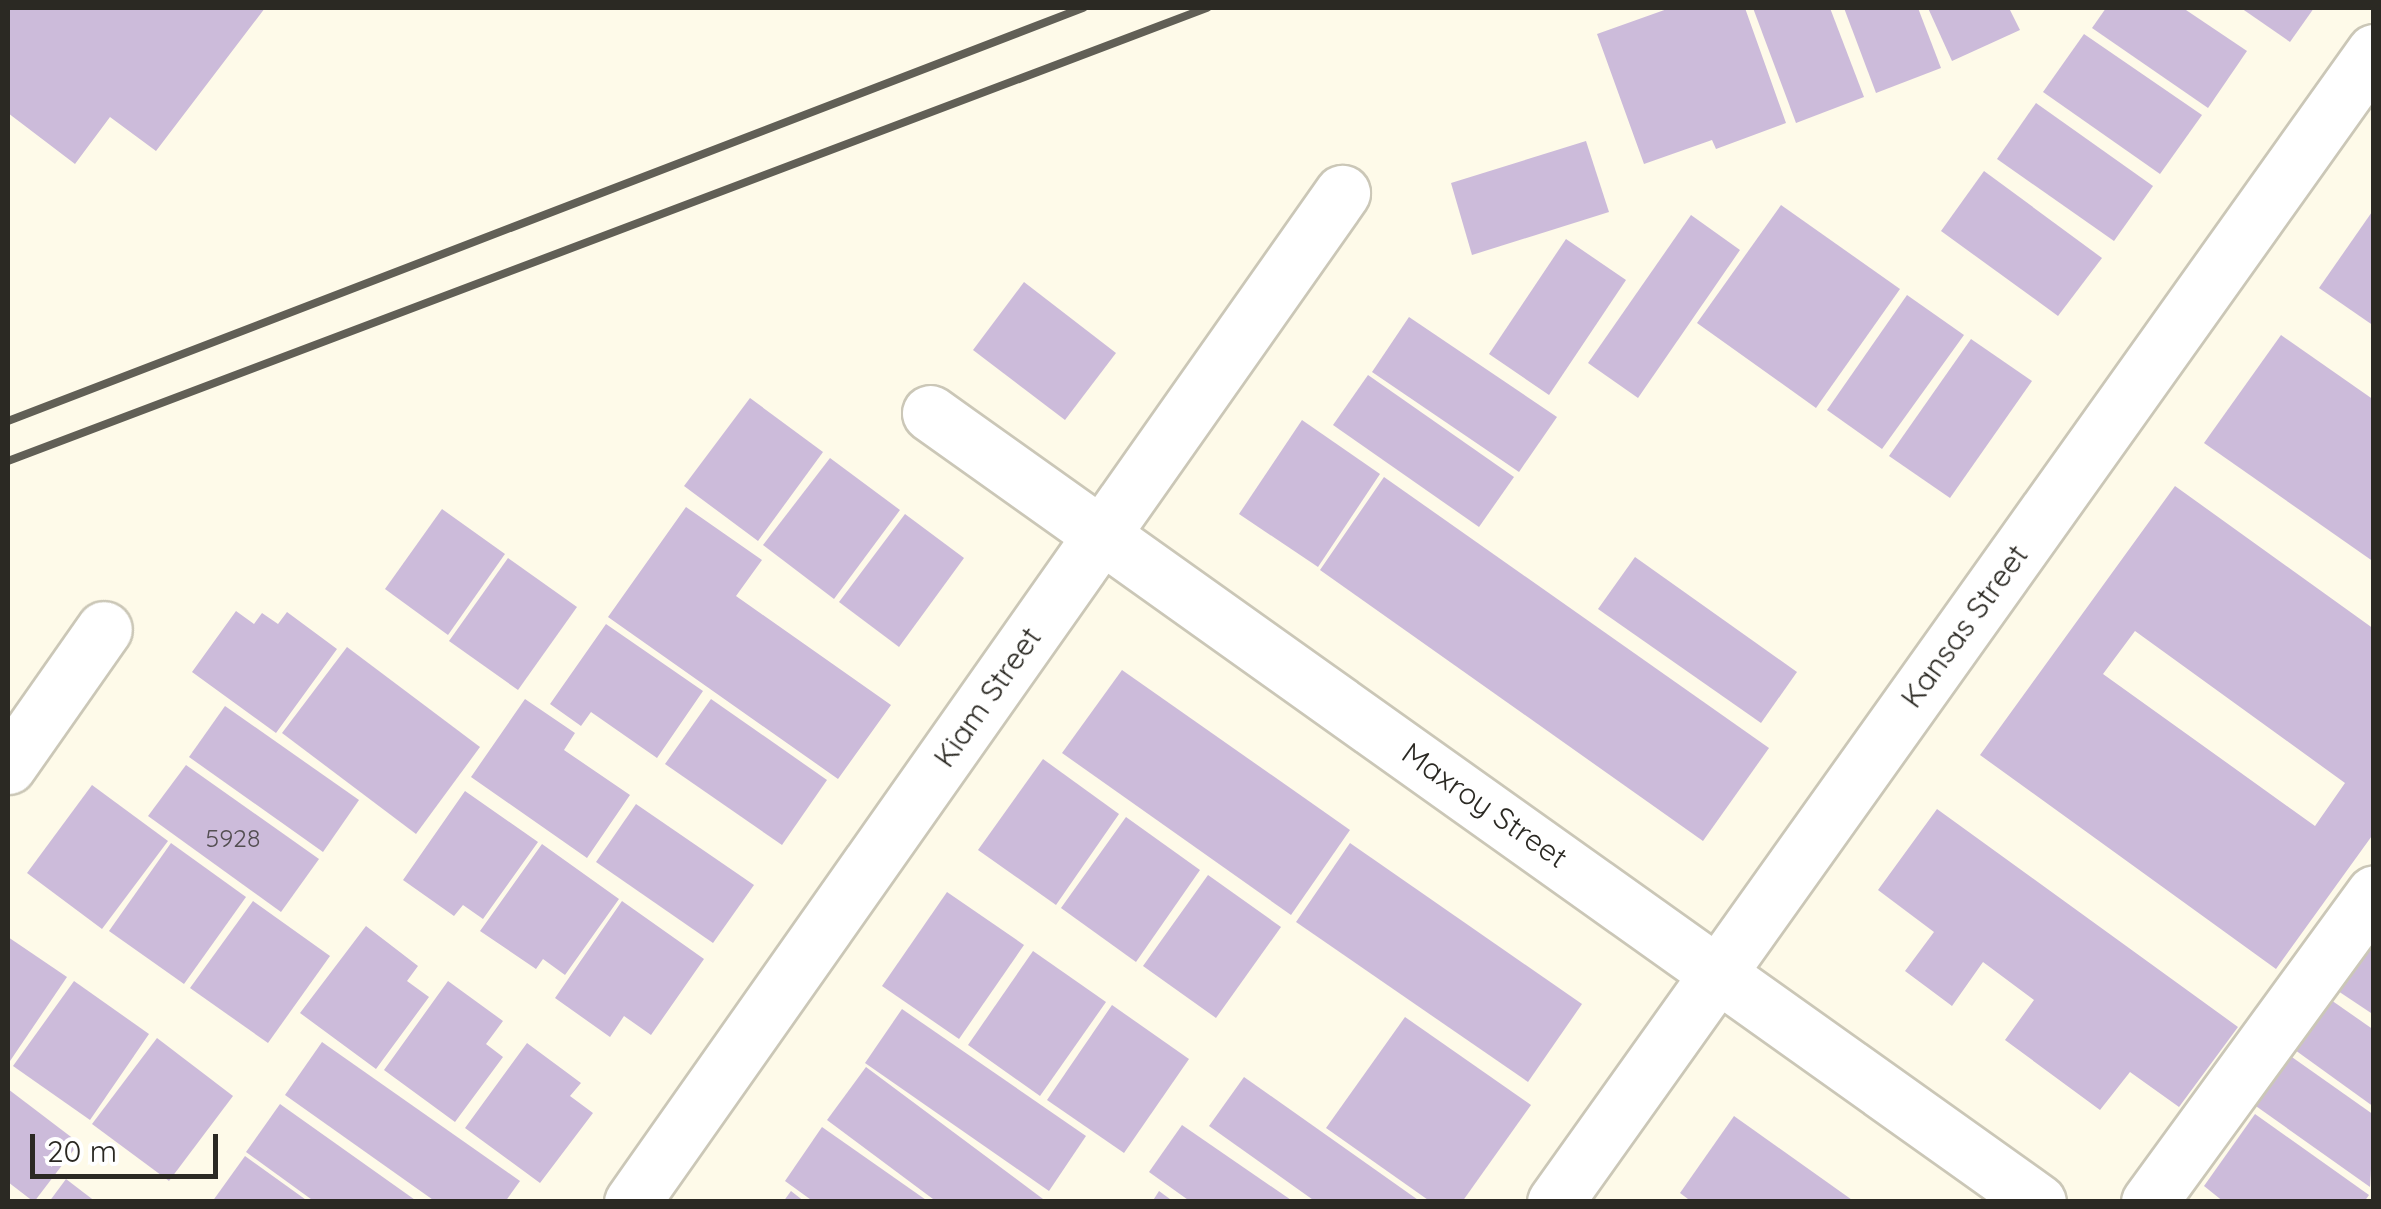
<!DOCTYPE html>
<html>
<head>
<meta charset="utf-8">
<style>
	body { margin:0 }
	#map { position:relative; width:2381px; height:1209px; overflow:hidden; background:#fefae9; font-family:Quicksand,sans-serif }
	div>[style] { position:absolute }
	.building>* { inset:0; background:#ccbbda }
	.roads { filter:drop-shadow(2px 0 #cbc7b7) drop-shadow(-2px 0 #cbc7b7) drop-shadow(0 2px #cbc7b7) drop-shadow(0 -2px #cbc7b7) }
	.street>* { height:55px; margin:-27.5px; padding:0 27.5px; transform-origin:27.5px; border-radius:27.5px; background:#fff }
	.secondary>* { height:55px; margin:-27.5px; padding:0 27.5px; transform-origin:27.5px; border-radius:27.5px; background:#fff }
	.rail>* { height:8px; margin:-4px; padding:0 4px; transform-origin:4px; border-radius:4px; background:#615f56 }
	span { translate:-50% -50%; white-space:nowrap; text-align:center; line-height:1.15; -webkit-text-stroke:9px #fff; paint-order:stroke }
	.number-label { font-size:25px; color:#534e51 }
	.number-label span { -webkit-text-stroke-width:0 }
	.street-label { font-size:30px; color:#2b2923 }
	.frame { position:absolute; inset:0; border:10px solid #2b2923; pointer-events:none }
	.scale { position:absolute; left:30px; top:1134px; width:188px; height:45px; box-sizing:border-box; border:5px solid #2b2923; border-top:0; padding-left:12px; font-size:30px; line-height:35px; white-space:nowrap; color:#2b2923; -webkit-text-stroke:8px #fff; paint-order:stroke }
</style>
</head>
<body>
<div id="map">
	<div class="building">
		<div style="clip-path:polygon(8px 8px,265px 8px,156px 151px,110px 117px,75px 164px,8px 113px)"></div>
		<div style="clip-path:polygon(1670px 8px,1745px 8px,1786px 123px,1716px 149px,1712px 140px,1644px 164px,1597px 34px)"></div>
		<div style="clip-path:polygon(1753px 8px,1830px 8px,1864px 97px,1796px 123px)"></div>
		<div style="clip-path:polygon(1844px 8px,1918px 8px,1941px 68px,1876px 93px)"></div>
		<div style="clip-path:polygon(1928px 8px,2009px 8px,2020px 30px,1952px 61px)"></div>
		<div style="clip-path:polygon(2106px 8px,2183px 8px,2247px 51px,2208px 108px,2092px 28px)"></div>
		<div style="clip-path:polygon(2241px 8px,2314px 8px,2290px 42px)"></div>
		<div style="clip-path:polygon(2084px 34px,2202px 115px,2160px 174px,2043px 92px)"></div>
		<div style="clip-path:polygon(2036px 103px,2153px 186px,2114px 241px,1997px 159px)"></div>
		<div style="clip-path:polygon(1586px 141px,1609px 212px,1472px 255px,1451px 183px)"></div>
		<div style="clip-path:polygon(1984px 171px,2102px 258px,2058px 316px,1941px 231px)"></div>
		<div style="clip-path:polygon(1781px 205px,1900px 289px,1816px 408px,1697px 323px)"></div>
		<div style="clip-path:polygon(2374px 209px,2374px 326px,2319px 288px)"></div>
		<div style="clip-path:polygon(1691px 215px,1740px 250px,1638px 398px,1588px 363px)"></div>
		<div style="clip-path:polygon(1566px 239px,1626px 280px,1549px 395px,1489px 354px)"></div>
		<div style="clip-path:polygon(1024px 282px,1116px 353px,1065px 420px,973px 350px)"></div>
		<div style="clip-path:polygon(1907px 295px,1964px 335px,1882px 449px,1827px 410px)"></div>
		<div style="clip-path:polygon(1409px 317px,1557px 417px,1519px 472px,1372px 372px)"></div>
		<div style="clip-path:polygon(2281px 335px,2374px 400px,2374px 562px,2204px 443px)"></div>
		<div style="clip-path:polygon(1971px 339px,2032px 381px,1950px 498px,1889px 456px)"></div>
		<div style="clip-path:polygon(1368px 375px,1514px 477px,1479px 527px,1333px 425px)"></div>
		<div style="clip-path:polygon(750px 398px,823px 452px,758px 541px,684px 486px)"></div>
		<div style="clip-path:polygon(1302px 420px,1380px 474px,1318px 567px,1239px 514px)"></div>
		<div style="clip-path:polygon(830px 458px,900px 510px,834px 599px,763px 545px)"></div>
		<div style="clip-path:polygon(1384px 477px,1769px 748px,1703px 841px,1320px 570px)"></div>
		<div style="clip-path:polygon(evenodd,2175px 486px,2374px 629px,2374px 833px,2276px 969px,1980px 755px,2175px 486px,2135px 631px,2345px 783px,2315px 826px,2103px 674px,2135px 631px)"></div>
		<div style="clip-path:polygon(686px 507px,762px 560px,736px 596px,891px 705px,838px 779px,608px 617px)"></div>
		<div style="clip-path:polygon(442px 509px,505px 554px,448px 635px,385px 589px)"></div>
		<div style="clip-path:polygon(905px 514px,964px 558px,899px 647px,839px 602px)"></div>
		<div style="clip-path:polygon(1635px 557px,1797px 672px,1761px 723px,1598px 609px)"></div>
		<div style="clip-path:polygon(508px 558px,577px 607px,518px 690px,449px 641px)"></div>
		<div style="clip-path:polygon(236px 611px,254px 624px,262px 613px,278px 624px,287px 612px,337px 649px,276px 733px,192px 672px)"></div>
		<div style="clip-path:polygon(606px 624px,703px 691px,657px 758px,591px 712px,581px 726px,550px 704px)"></div>
		<div style="clip-path:polygon(347px 647px,480px 747px,416px 834px,282px 733px)"></div>
		<div style="clip-path:polygon(1122px 670px,1350px 830px,1291px 915px,1062px 753px)"></div>
		<div style="clip-path:polygon(525px 699px,575px 733px,564px 750px,630px 795px,587px 858px,471px 777px)"></div>
		<div style="clip-path:polygon(711px 699px,827px 780px,782px 845px,665px 764px)"></div>
		<div style="clip-path:polygon(225px 706px,359px 800px,323px 852px,189px 757px)"></div>
		<div style="clip-path:polygon(1043px 759px,1119px 814px,1056px 905px,978px 850px)"></div>
		<div style="clip-path:polygon(186px 765px,319px 859px,281px 912px,148px 816px)"></div>
		<div style="clip-path:polygon(92px 785px,168px 841px,102px 929px,27px 873px)"></div>
		<div style="clip-path:polygon(465px 791px,538px 842px,483px 919px,463px 905px,454px 916px,403px 880px)"></div>
		<div style="clip-path:polygon(636px 804px,754px 885px,713px 943px,596px 862px)"></div>
		<div style="clip-path:polygon(1937px 809px,2238px 1027px,2179px 1107px,2130px 1072px,2100px 1110px,2005px 1040px,2034px 1000px,1983px 962px,1952px 1006px,1905px 971px,1934px 932px,1878px 890px)"></div>
		<div style="clip-path:polygon(1126px 817px,1200px 870px,1136px 962px,1061px 908px)"></div>
		<div style="clip-path:polygon(171px 843px,246px 897px,184px 984px,109px 931px)"></div>
		<div style="clip-path:polygon(1350px 843px,1582px 1004px,1528px 1082px,1296px 922px)"></div>
		<div style="clip-path:polygon(542px 844px,619px 899px,565px 975px,543px 959px,536px 969px,480px 931px)"></div>
		<div style="clip-path:polygon(1208px 875px,1281px 927px,1216px 1018px,1143px 966px)"></div>
		<div style="clip-path:polygon(947px 892px,1024px 945px,959px 1039px,882px 986px)"></div>
		<div style="clip-path:polygon(253px 901px,330px 956px,268px 1043px,190px 988px)"></div>
		<div style="clip-path:polygon(622px 901px,704px 959px,651px 1035px,624px 1016px,610px 1037px,555px 998px)"></div>
		<div style="clip-path:polygon(366px 926px,418px 966px,407px 981px,429px 997px,376px 1069px,300px 1013px)"></div>
		<div style="clip-path:polygon(8px 937px,67px 977px,8px 1064px)"></div>
		<div style="clip-path:polygon(2374px 942px,2374px 1015px,2338px 991px)"></div>
		<div style="clip-path:polygon(1033px 951px,1106px 1002px,1040px 1096px,968px 1045px)"></div>
		<div style="clip-path:polygon(74px 981px,149px 1034px,90px 1120px,13px 1066px)"></div>
		<div style="clip-path:polygon(448px 981px,503px 1021px,486px 1044px,503px 1057px,455px 1122px,384px 1070px)"></div>
		<div style="clip-path:polygon(2331px 1000px,2374px 1030px,2374px 1107px,2295px 1050px)"></div>
		<div style="clip-path:polygon(1112px 1005px,1189px 1059px,1124px 1153px,1047px 1100px)"></div>
		<div style="clip-path:polygon(902px 1009px,1086px 1136px,1049px 1191px,865px 1063px)"></div>
		<div style="clip-path:polygon(1405px 1017px,1531px 1105px,1462px 1202px,1431px 1202px,1326px 1128px)"></div>
		<div style="clip-path:polygon(157px 1038px,233px 1096px,169px 1181px,92px 1124px)"></div>
		<div style="clip-path:polygon(322px 1042px,520px 1181px,505px 1202px,436px 1202px,285px 1095px)"></div>
		<div style="clip-path:polygon(527px 1043px,581px 1083px,570px 1096px,593px 1113px,540px 1183px,465px 1128px)"></div>
		<div style="clip-path:polygon(2289px 1055px,2374px 1115px,2370px 1187px,2253px 1104px)"></div>
		<div style="clip-path:polygon(866px 1067px,1043px 1199px,1041px 1202px,937px 1202px,827px 1120px)"></div>
		<div style="clip-path:polygon(1244px 1077px,1421px 1202px,1316px 1202px,1209px 1126px)"></div>
		<div style="clip-path:polygon(8px 1089px,79px 1143px,34px 1202px,8px 1182px)"></div>
		<div style="clip-path:polygon(280px 1104px,418px 1202px,315px 1202px,246px 1152px)"></div>
		<div style="clip-path:polygon(2255px 1114px,2369px 1195px,2364px 1202px,2224px 1202px,2204px 1186px)"></div>
		<div style="clip-path:polygon(1734px 1116px,1855px 1202px,1692px 1202px,1680px 1193px)"></div>
		<div style="clip-path:polygon(1182px 1125px,1294px 1202px,1191px 1202px,1149px 1172px)"></div>
		<div style="clip-path:polygon(822px 1127px,929px 1202px,814px 1202px,785px 1181px)"></div>
		<div style="clip-path:polygon(245px 1156px,309px 1202px,212px 1202px)"></div>
		<div style="clip-path:polygon(66px 1179px,96px 1202px,49px 1202px)"></div>
		<div style="clip-path:polygon(791px 1191px,805px 1202px,783px 1202px)"></div>
		<div style="clip-path:polygon(1159px 1191px,1174px 1202px,1152px 1202px)"></div>
	</div>
	<div class="roads">
		<div class="street">
			<div style="left:930px;top:413px;width:1360px;rotate:35.45deg"></div>
			<div style="left:8px;top:766px;width:167px;rotate:-55deg"></div>
			<div style="left:632px;top:1202px;width:1234px;rotate:-54.87deg"></div>
			<div style="left:2149px;top:1202px;width:382px;rotate:-53.9deg"></div>
		</div>
		<div class="secondary">
			<div style="left:1555px;top:1202px;width:1412px;rotate:-54.54deg"></div>
		</div>
	</div>
	<div class="rail">
		<div style="left:8px;top:421px;width:1152px;rotate:-21.02deg"></div>
		<div style="left:8px;top:461px;width:1282px;rotate:-20.7deg"></div>
	</div>
	<div class="number-label">
		<span style="left:233px;top:838px">5928</span>
	</div>
	<div class="street-label">
		<span style="left:1964px;top:626px;rotate:-54deg">Kansas Street</span>
		<span style="left:987px;top:697px;rotate:-55deg">Kiam Street</span>
		<span style="left:1485px;top:805px;rotate:35deg">Maxroy Street</span>
	</div>
	<div class="frame"></div>
	<div class="scale">20 m</div>
</div>
</body>
</html>
